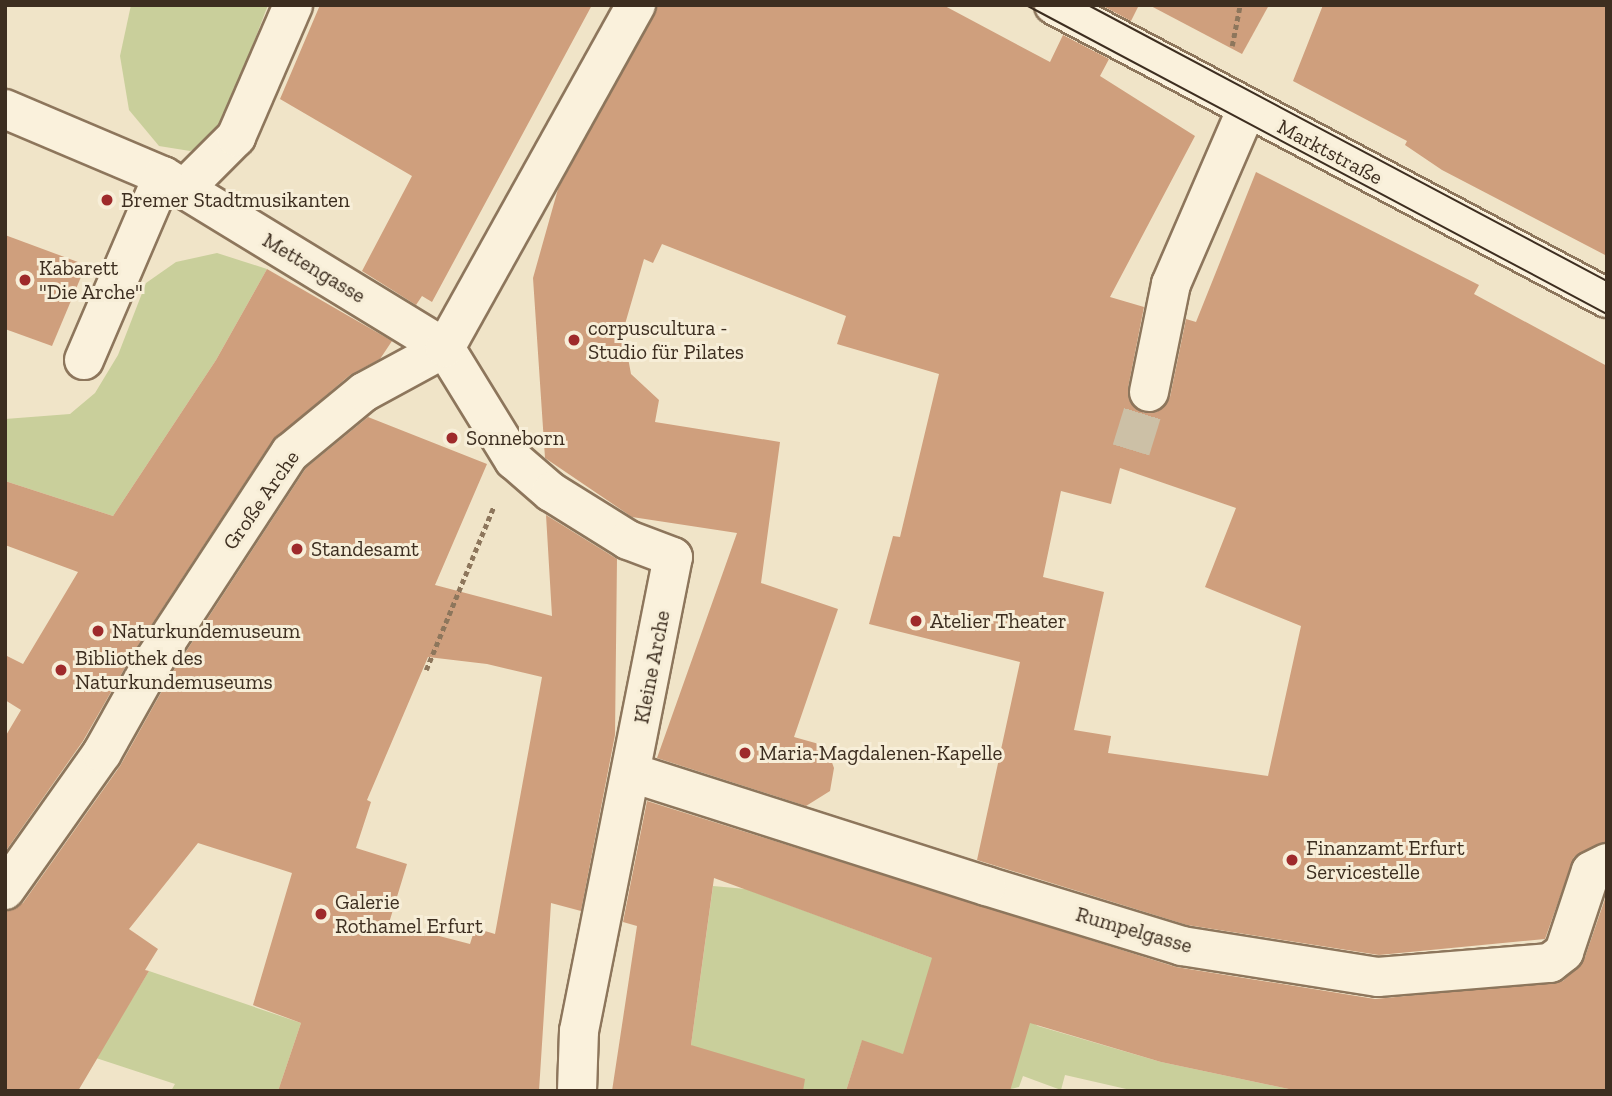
<!DOCTYPE html>
<html>
<head>
<meta charset="utf-8">
<style>
	body { margin:0 }
	#map { position:relative; width:1612px; height:1096px; overflow:hidden; background:#f0e4c8; font-family:"Zilla Slab",serif }
	div>[style] { position:absolute }
	.green>* { inset:0; background:#c9cf9b }
	.building>* { inset:0; background:#cf9f7d }
	.pedestrian-tunnel>* { height:38px; margin-top:-19px; transform-origin:0; background:repeating-linear-gradient(90deg,#ccc0a6 0 38px,transparent 0 57px) }
	.path>* { height:4.5px; margin-top:-2.25px; transform-origin:0; background:repeating-linear-gradient(90deg,#8d765c 0 5px,transparent 0 8.5px) }
	.roads { filter:drop-shadow(2px 0 #8d765c) drop-shadow(-2px 0 #8d765c) drop-shadow(0 2px #8d765c) drop-shadow(0 -2px #8d765c) }
	.pedestrian>* { height:38px; margin:-19px; padding:0 19px; transform-origin:19px; border-radius:19px; background:#faf1dc }
	.minor>* { height:38px; margin:-19px; padding:0 19px; transform-origin:19px; border-radius:19px; background:#faf1dc }
	.tram>* { height:2px; margin:-1px; padding:0 1px; transform-origin:1px; border-radius:1px; background:#3d2e20 }
	.dots>* { width:19px; height:19px; translate:-50% -50%; box-sizing:border-box; border:4px solid #f7eed8; border-radius:50% }
	span { translate:-50% -50%; white-space:nowrap; text-align:center; line-height:1.15; -webkit-text-stroke:6px #f7eed8; paint-order:stroke }
	.street-label { font-size:21px; color:#3d2e20 }
	.poi-label { font-size:21px; color:#3d2e20 }
	.left { translate:0 -50%; text-align:left }
	.frame { position:absolute; inset:0; border:7px solid #3d2e20; pointer-events:none }
</style>
</head>
<body>
<div id="map">
	<div class="green">
		<div style="clip-path:polygon(131px 5px,268px 5px,222px 126px,204px 145px,190px 151px,159px 146px,129px 110px,120px 56px)"></div>
		<div style="clip-path:polygon(217px 253px,267px 269px,216px 360px,113px 516px,5px 481px,5px 419px,70px 414px,95px 393px,118px 355px,146px 283px,176px 262px)"></div>
		<div style="clip-path:polygon(713px 886px,746px 889px,932px 958px,1038px 1026px,1161px 1062px,1298px 1091px,1135px 1091px,1065px 1075px,1061px 1090px,1023px 1076px,1019px 1087px,1011px 1089px,862px 1041px,846px 1091px,750px 1091px,691px 1045px)"></div>
		<div style="clip-path:polygon(149px 971px,301px 1023px,278px 1091px,171px 1091px,175px 1084px,96px 1058px)"></div>
	</div>
	<div class="building">
		<div style="clip-path:polygon(320px 5px,592px 5px,432px 302px,422px 296px,416px 305px,362px 271px,412px 176px,280px 99px)"></div>
		<div style="clip-path:polygon(evenodd,658px 5px,943px 5px,1050px 62px,1063px 35px,1109px 59px,1100px 76px,1195px 136px,1110px 297px,1144px 307px,1128px 388px,1129px 400px,1144px 413px,1157px 412px,1170px 397px,1186px 319px,1196px 322px,1256px 172px,1479px 285px,1474px 294px,1607px 366px,1607px 841px,1574px 857px,1545px 939px,1379px 955px,1187px 925px,977px 860px,1020px 662px,869px 624px,893px 536px,900px 537px,939px 374px,837px 344px,846px 316px,662px 244px,653px 263px,644px 259px,623px 331px,631px 374px,659px 400px,655px 422px,780px 442px,761px 583px,838px 609px,794px 737px,826px 746px,834px 768px,830px 791px,806px 806px,657px 758px,737px 533px,632px 517px,545px 458px,533px 278px,558px 189px,658px 5px,1120px 468px,1236px 508px,1205px 587px,1301px 626px,1268px 776px,1108px 753px,1111px 736px,1074px 730px,1104px 592px,1043px 577px,1061px 491px,1111px 504px,1120px 468px)"></div>
		<div style="clip-path:polygon(1101px 5px,1139px 5px,1131px 21px)"></div>
		<div style="clip-path:polygon(1149px 5px,1269px 5px,1242px 54px)"></div>
		<div style="clip-path:polygon(1323px 5px,1607px 5px,1607px 256px,1442px 170px,1405px 145px,1407px 141px,1293px 81px)"></div>
		<div style="clip-path:polygon(5px 235px,86px 265px,52px 346px,5px 329px)"></div>
		<div style="clip-path:polygon(267px 269px,392px 341px,380px 359px,350px 375px,272px 441px,135px 650px,83px 741px,5px 852px,5px 737px,21px 710px,5px 700px,5px 655px,23px 664px,78px 572px,5px 545px,5px 481px,113px 516px,216px 360px)"></div>
		<div style="clip-path:polygon(evenodd,368px 417px,487px 464px,435px 585px,552px 616px,546px 515px,617px 559px,615px 735px,581px 911px,551px 903px,539px 1091px,278px 1091px,301px 1023px,253px 1005px,292px 873px,198px 843px,129px 929px,158px 949px,145px 970px,149px 971px,78px 1091px,5px 1091px,5px 911px,23px 903px,120px 766px,172px 673px,306px 468px,368px 417px,428px 657px,487px 664px,542px 677px,495px 934px,475px 928px,470px 944px,389px 923px,407px 864px,356px 848px,371px 802px,367px 800px,428px 657px)"></div>
		<div style="clip-path:polygon(647px 801px,1176px 967px,1375px 999px,1563px 981px,1584px 960px,1607px 893px,1607px 1091px,1298px 1091px,1161px 1062px,1030px 1023px,1010px 1091px,846px 1091px,862px 1040px,903px 1054px,932px 958px,714px 878px,691px 1045px,805px 1079px,803px 1091px,612px 1091px,637px 926px,623px 922px)"></div>
	</div>
	<div class="pedestrian-tunnel">
		<div style="left:1131px;top:450px;width:61px;rotate:-72.8deg"></div>
	</div>
	<div class="path">
		<div style="left:1232px;top:46px;width:42px;rotate:-79deg"></div>
		<div style="left:426px;top:670px;width:178px;rotate:-67.5deg"></div>
	</div>
	<div class="roads">
		<div class="pedestrian">
			<div style="left:1054px;top:5px;width:626px;rotate:27.92deg"></div>
			<div style="left:5px;top:109px;width:172px;rotate:23deg"></div>
			<div style="left:163px;top:176px;width:330px;rotate:31.4deg"></div>
			<div style="left:445px;top:348px;width:132px;rotate:58.4deg"></div>
			<div style="left:514px;top:460px;width:49px;rotate:40.9deg"></div>
			<div style="left:551px;top:492px;width:91px;rotate:31.9deg"></div>
			<div style="left:184px;top:189px;width:74px;rotate:-45deg"></div>
			<div style="left:236px;top:137px;width:144px;rotate:-66.6deg"></div>
			<div style="left:84px;top:360px;width:200px;rotate:-66.8deg"></div>
			<div style="left:1149px;top:392px;width:110px;rotate:-78.5deg"></div>
			<div style="left:1171px;top:284px;width:192px;rotate:-66.6deg"></div>
			<div style="left:986px;top:886px;width:205px;rotate:17deg"></div>
			<div style="left:1182px;top:946px;width:198px;rotate:9deg"></div>
			<div style="left:1378px;top:977px;width:173px;rotate:-4.7deg"></div>
			<div style="left:1550px;top:963px;width:18px;rotate:-38deg"></div>
			<div style="left:1564px;top:952px;width:85px;rotate:-71.6deg"></div>
			<div style="left:1591px;top:871px;width:18px;rotate:-27deg"></div>
			<div style="left:5px;top:890px;width:168px;rotate:-54.7deg"></div>
			<div style="left:102px;top:753px;width:104px;rotate:-60.7deg"></div>
			<div style="left:153px;top:662px;width:250px;rotate:-56.8deg"></div>
			<div style="left:290px;top:453px;width:96px;rotate:-39.5deg"></div>
			<div style="left:364px;top:392px;width:92px;rotate:-28.5deg"></div>
			<div style="left:445px;top:348px;width:393px;rotate:-60.9deg"></div>
		</div>
		<div class="minor">
			<div style="left:632px;top:773px;width:372px;rotate:17.7deg"></div>
			<div style="left:577px;top:1091px;width:60px;rotate:-88.1deg"></div>
			<div style="left:579px;top:1031px;width:483px;rotate:-78.8deg"></div>
			<div style="left:673px;top:557px;width:48px;rotate:-159.3deg"></div>
		</div>
	</div>
	<div class="tram">
		<div style="left:1026px;top:5px;width:658px;rotate:28.01deg"></div>
		<div style="left:1088px;top:5px;width:588px;rotate:28deg"></div>
	</div>
	<div class="dots">
		<div style="left:107px;top:200px;background:#9e2a2b"></div>
		<div style="left:25px;top:280px;background:#9e2a2b"></div>
		<div style="left:574px;top:340px;background:#9e2a2b"></div>
		<div style="left:452px;top:438px;background:#9e2a2b"></div>
		<div style="left:297px;top:549px;background:#9e2a2b"></div>
		<div style="left:916px;top:621px;background:#9e2a2b"></div>
		<div style="left:98px;top:631px;background:#9e2a2b"></div>
		<div style="left:61px;top:670px;background:#9e2a2b"></div>
		<div style="left:745px;top:753px;background:#9e2a2b"></div>
		<div style="left:1292px;top:860px;background:#9e2a2b"></div>
		<div style="left:321px;top:914px;background:#9e2a2b"></div>
	</div>
	<div class="street-label">
		<span style="left:1330px;top:152px;rotate:28deg">Marktstraße</span>
		<span style="left:314px;top:268px;rotate:31deg">Mettengasse</span>
		<span style="left:261px;top:500px;rotate:-55deg">Große Arche</span>
		<span style="left:652px;top:667px;rotate:-79deg">Kleine Arche</span>
		<span style="left:1134px;top:930px;rotate:16deg">Rumpelgasse</span>
	</div>
	<div class="poi-label">
		<span class="left" style="left:121px;top:200px">Bremer Stadtmusikanten</span>
		<span class="left" style="left:39px;top:280px">Kabarett<br>"Die Arche"</span>
		<span class="left" style="left:588px;top:340px">corpuscultura -<br>Studio für Pilates</span>
		<span class="left" style="left:466px;top:438px">Sonneborn</span>
		<span class="left" style="left:311px;top:549px">Standesamt</span>
		<span class="left" style="left:930px;top:621px">Atelier Theater</span>
		<span class="left" style="left:112px;top:631px">Naturkundemuseum</span>
		<span class="left" style="left:75px;top:670px">Bibliothek des<br>Naturkundemuseums</span>
		<span class="left" style="left:759px;top:753px">Maria-Magdalenen-Kapelle</span>
		<span class="left" style="left:1306px;top:860px">Finanzamt Erfurt<br>Servicestelle</span>
		<span class="left" style="left:335px;top:914px">Galerie<br>Rothamel Erfurt</span>
	</div>
	<div class="frame"></div>
</div>
</body>
</html>
